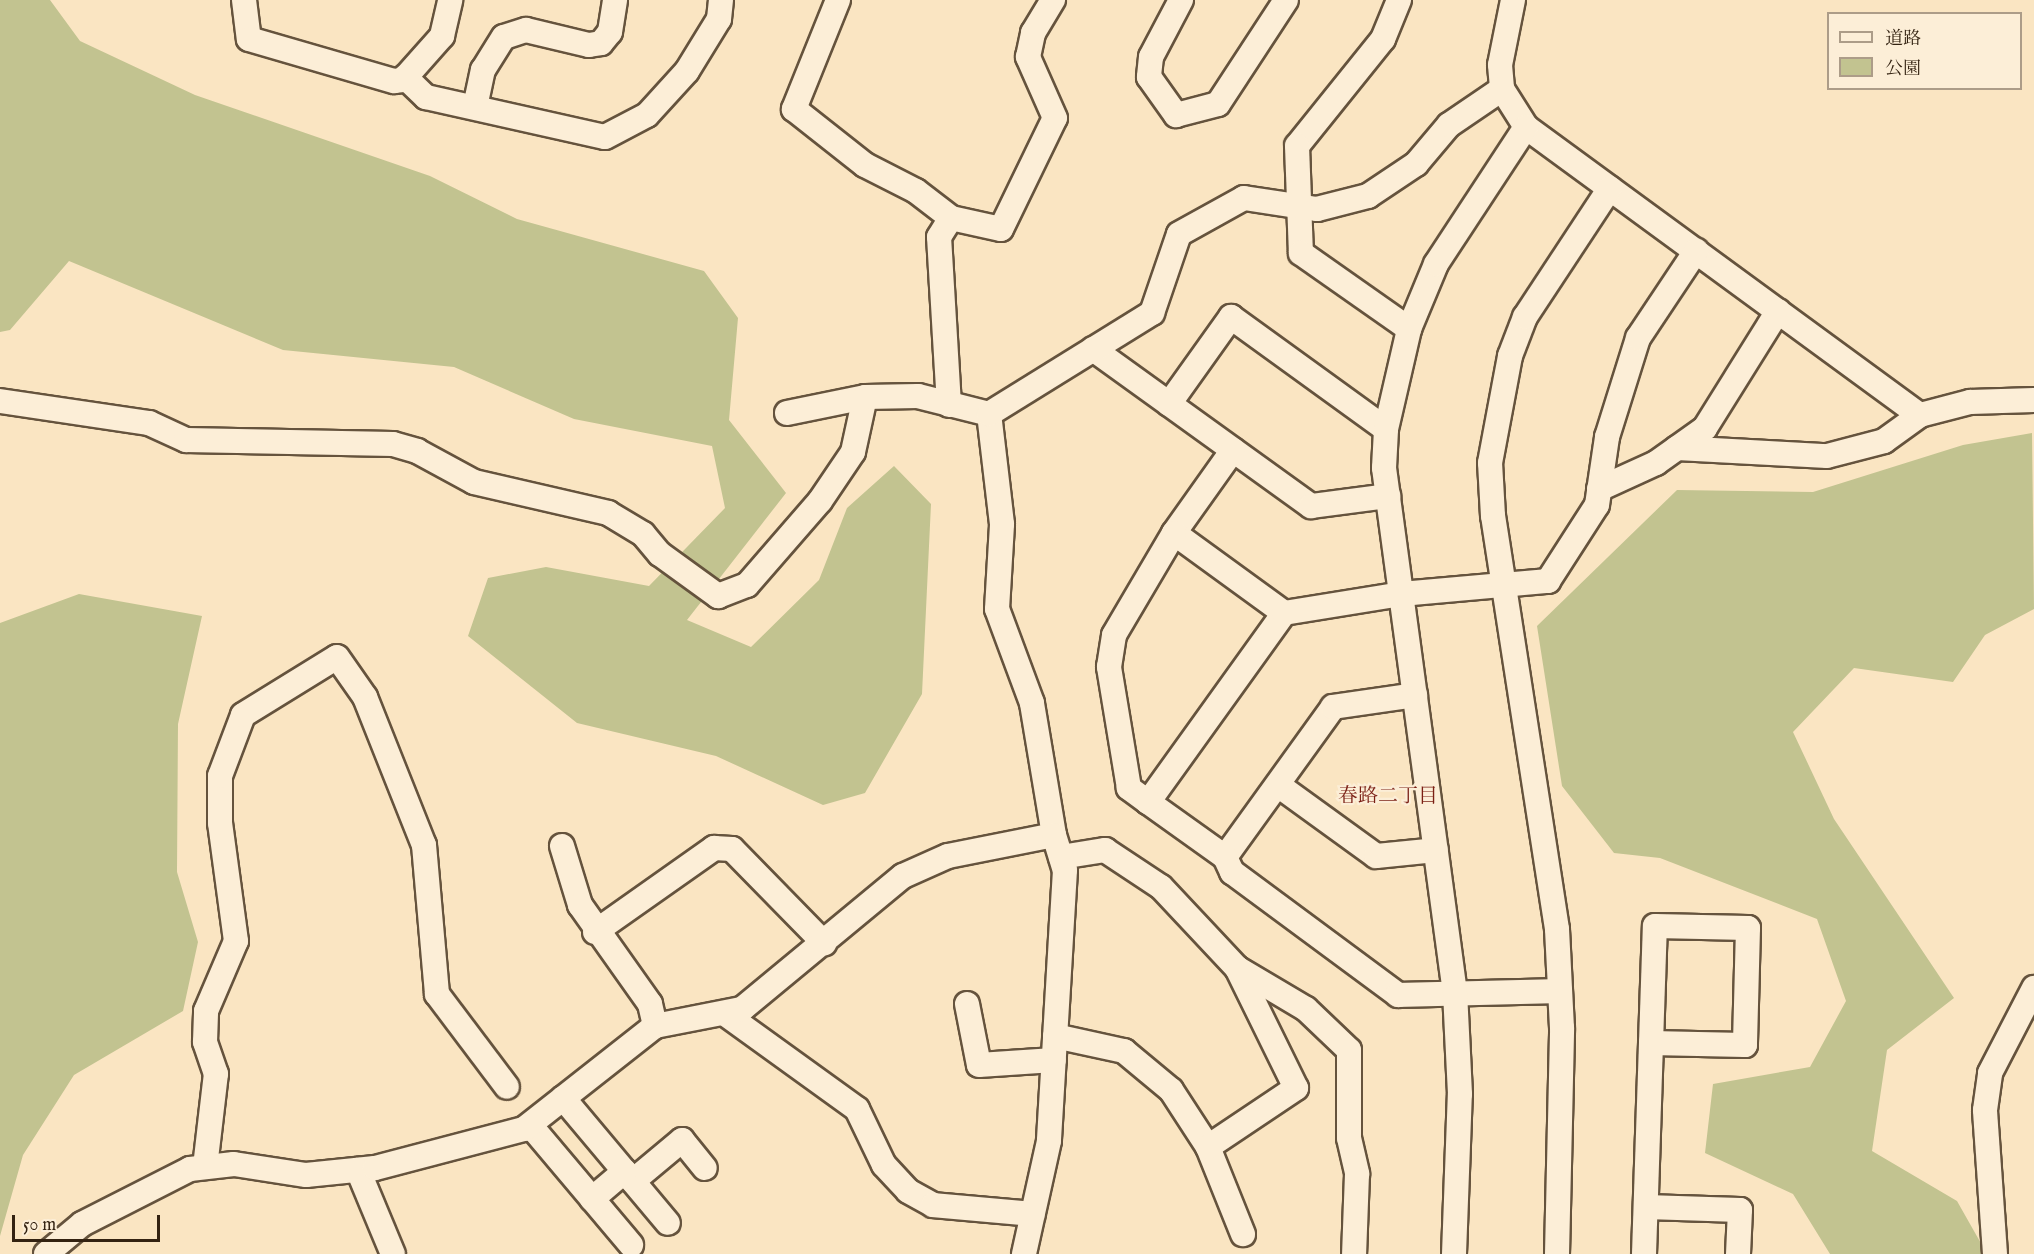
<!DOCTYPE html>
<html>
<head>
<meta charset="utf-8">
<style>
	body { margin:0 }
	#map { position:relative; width:2034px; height:1254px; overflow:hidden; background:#fae5c2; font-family:"IM FELL English","Noto Serif JP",serif }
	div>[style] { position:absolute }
	.green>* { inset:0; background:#c2c390 }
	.roads { filter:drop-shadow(2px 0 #65533d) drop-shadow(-2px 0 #65533d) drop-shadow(0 2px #65533d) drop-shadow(0 -2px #65533d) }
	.minor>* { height:24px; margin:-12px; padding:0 12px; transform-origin:12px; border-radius:12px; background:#fceed7 }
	span { translate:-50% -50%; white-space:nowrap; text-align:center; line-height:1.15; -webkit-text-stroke:4.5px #fceed7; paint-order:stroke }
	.neighbourhood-label { font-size:20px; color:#7a1f14 }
	.legend { position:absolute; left:1827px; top:12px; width:195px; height:78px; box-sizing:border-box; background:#fceed7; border:2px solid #ac9c88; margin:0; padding:8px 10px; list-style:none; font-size:18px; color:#321 }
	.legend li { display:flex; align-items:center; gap:12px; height:30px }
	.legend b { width:30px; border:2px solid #ac9c88 }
	.scale { position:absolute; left:12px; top:1215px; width:148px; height:27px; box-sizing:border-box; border:3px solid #321; border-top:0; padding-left:8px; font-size:18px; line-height:21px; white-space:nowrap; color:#321; -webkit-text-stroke:4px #fceed7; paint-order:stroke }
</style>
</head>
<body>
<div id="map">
	<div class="green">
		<div style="clip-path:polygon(0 0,50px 0,80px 41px,195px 95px,430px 176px,517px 219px,704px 271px,738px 318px,729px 420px,786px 493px,687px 620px,751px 647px,819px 580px,847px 508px,894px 466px,931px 504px,922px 694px,865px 793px,823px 805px,716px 756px,577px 723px,468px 636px,488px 578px,546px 567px,649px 586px,725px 508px,712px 446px,574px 419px,454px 367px,283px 350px,69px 261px,10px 330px,0 332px)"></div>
		<div style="clip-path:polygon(2032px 433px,2034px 609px,1985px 635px,1953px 682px,1854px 668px,1793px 732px,1834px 819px,1954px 998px,1887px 1050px,1872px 1151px,1957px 1201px,1987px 1254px,1830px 1254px,1793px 1194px,1705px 1153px,1713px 1084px,1810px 1067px,1846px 1001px,1817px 919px,1660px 858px,1614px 853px,1562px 786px,1537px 626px,1677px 490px,1813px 492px,1963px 445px)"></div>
		<div style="clip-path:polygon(79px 594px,202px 616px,178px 724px,177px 872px,198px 942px,183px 1011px,74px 1075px,23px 1155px,0 1236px,0 623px)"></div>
	</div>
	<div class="roads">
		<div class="minor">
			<div style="left:244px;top:0;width:39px;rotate:83deg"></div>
			<div style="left:249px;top:39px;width:151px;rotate:16.2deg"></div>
			<div style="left:394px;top:81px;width:9px;rotate:-6deg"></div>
			<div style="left:403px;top:80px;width:59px;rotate:-48.4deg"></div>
			<div style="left:442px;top:36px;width:37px;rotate:-77deg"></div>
			<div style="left:838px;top:0;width:118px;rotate:112deg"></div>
			<div style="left:794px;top:109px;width:90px;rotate:38.3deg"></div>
			<div style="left:865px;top:165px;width:57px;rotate:27deg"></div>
			<div style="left:916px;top:191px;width:44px;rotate:37.6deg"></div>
			<div style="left:951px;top:218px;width:51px;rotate:12.4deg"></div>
			<div style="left:1001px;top:229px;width:123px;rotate:-64.1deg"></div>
			<div style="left:1055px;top:118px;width:67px;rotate:-113.9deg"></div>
			<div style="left:1028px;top:57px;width:25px;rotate:-78deg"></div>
			<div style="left:1033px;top:33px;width:39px;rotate:-59deg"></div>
			<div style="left:1181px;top:0;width:64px;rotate:117.8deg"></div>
			<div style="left:1151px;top:57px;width:20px;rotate:96deg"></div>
			<div style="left:1149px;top:77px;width:47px;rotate:54.6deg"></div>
			<div style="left:1176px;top:115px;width:43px;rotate:-14.7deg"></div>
			<div style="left:1218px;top:104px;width:124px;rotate:-56.8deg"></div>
			<div style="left:1399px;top:0;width:42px;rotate:112.3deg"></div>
			<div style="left:1383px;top:39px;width:137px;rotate:128.8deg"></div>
			<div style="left:1297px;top:146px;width:107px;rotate:87.9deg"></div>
			<div style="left:1301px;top:253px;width:132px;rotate:35.1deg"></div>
			<div style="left:1513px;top:0;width:66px;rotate:101.3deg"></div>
			<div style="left:1500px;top:65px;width:24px;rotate:85deg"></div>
			<div style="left:1502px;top:89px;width:45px;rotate:57.7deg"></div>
			<div style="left:1526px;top:127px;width:488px;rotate:36.2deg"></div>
			<div style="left:405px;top:77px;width:29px;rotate:44deg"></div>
			<div style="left:426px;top:97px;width:183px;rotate:12.6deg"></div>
			<div style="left:605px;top:137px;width:47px;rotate:-27.6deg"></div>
			<div style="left:647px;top:115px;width:59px;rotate:-47.7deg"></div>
			<div style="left:687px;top:71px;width:61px;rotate:-58.4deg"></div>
			<div style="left:719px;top:19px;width:19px;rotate:-84deg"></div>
			<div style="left:475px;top:107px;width:38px;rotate:-78deg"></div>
			<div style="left:483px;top:70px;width:39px;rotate:-58deg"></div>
			<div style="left:504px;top:37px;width:23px;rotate:-18deg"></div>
			<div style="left:526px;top:30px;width:65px;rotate:13.4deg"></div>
			<div style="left:589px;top:45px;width:12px;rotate:-9deg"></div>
			<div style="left:601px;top:43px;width:14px;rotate:-51deg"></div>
			<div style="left:610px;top:32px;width:32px;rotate:-81deg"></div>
			<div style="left:1093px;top:349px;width:269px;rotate:35.8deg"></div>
			<div style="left:1311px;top:506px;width:78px;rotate:-7.4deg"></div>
			<div style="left:0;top:401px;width:151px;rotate:8.4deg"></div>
			<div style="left:149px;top:423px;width:41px;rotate:24.7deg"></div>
			<div style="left:186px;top:440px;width:207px;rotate:1.1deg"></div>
			<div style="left:393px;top:444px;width:25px;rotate:16deg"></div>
			<div style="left:417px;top:451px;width:65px;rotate:28.5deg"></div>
			<div style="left:474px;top:482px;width:138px;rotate:13deg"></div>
			<div style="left:608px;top:513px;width:41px;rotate:31deg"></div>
			<div style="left:643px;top:534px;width:26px;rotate:50deg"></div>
			<div style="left:660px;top:554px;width:72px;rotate:35.9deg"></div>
			<div style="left:718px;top:596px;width:31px;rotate:-21deg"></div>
			<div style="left:747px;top:585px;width:111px;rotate:-49deg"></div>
			<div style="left:820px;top:501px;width:59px;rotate:-56deg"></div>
			<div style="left:853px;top:452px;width:56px;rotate:-77.7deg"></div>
			<div style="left:1169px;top:404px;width:107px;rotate:-54.5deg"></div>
			<div style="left:1231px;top:317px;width:191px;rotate:35.9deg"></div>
			<div style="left:949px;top:405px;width:168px;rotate:-93.4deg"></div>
			<div style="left:939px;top:237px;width:22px;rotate:-58deg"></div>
			<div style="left:787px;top:413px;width:80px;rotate:-11.6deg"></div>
			<div style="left:865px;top:397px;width:53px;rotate:-1.1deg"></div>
			<div style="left:918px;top:396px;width:73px;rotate:14.2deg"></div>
			<div style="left:1677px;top:448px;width:150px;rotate:3.1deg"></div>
			<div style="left:1827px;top:456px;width:59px;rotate:-14.7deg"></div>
			<div style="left:1884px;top:441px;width:44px;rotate:-35.8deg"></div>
			<div style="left:1920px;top:415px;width:52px;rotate:-14.6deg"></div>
			<div style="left:1970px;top:402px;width:64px;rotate:-1.8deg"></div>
			<div style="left:1233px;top:450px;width:102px;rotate:125.4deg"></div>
			<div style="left:1174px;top:533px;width:136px;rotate:36deg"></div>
			<div style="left:1284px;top:613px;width:233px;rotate:125.7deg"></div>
			<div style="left:1148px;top:802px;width:95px;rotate:35.5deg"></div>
			<div style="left:1225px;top:857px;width:185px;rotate:-54.2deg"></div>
			<div style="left:1333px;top:707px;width:83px;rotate:-8.3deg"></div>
			<div style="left:1599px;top:489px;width:63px;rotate:-24.5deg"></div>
			<div style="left:1656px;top:463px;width:60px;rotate:-35.5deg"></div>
			<div style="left:1705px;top:428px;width:138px;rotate:-58deg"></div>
			<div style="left:1284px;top:613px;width:119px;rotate:-9.2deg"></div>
			<div style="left:1401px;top:594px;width:148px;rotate:-5.1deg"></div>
			<div style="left:1548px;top:581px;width:90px;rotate:-57.2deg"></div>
			<div style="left:1597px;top:505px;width:69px;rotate:-81.6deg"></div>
			<div style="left:1607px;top:437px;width:104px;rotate:-72.6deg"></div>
			<div style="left:1638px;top:338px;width:105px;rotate:-56.3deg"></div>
			<div style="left:1278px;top:785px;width:121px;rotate:35.9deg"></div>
			<div style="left:1376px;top:856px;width:60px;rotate:-5.7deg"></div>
			<div style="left:1148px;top:802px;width:24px;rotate:-144deg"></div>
			<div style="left:1129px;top:788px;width:123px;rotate:-99.4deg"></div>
			<div style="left:1109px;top:667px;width:32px;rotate:-81deg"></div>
			<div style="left:1114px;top:635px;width:118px;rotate:-59.5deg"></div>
			<div style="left:1054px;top:835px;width:134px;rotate:-99.5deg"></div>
			<div style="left:1032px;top:703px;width:100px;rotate:-110.4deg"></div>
			<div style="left:997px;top:609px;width:85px;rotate:-86.6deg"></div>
			<div style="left:1002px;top:524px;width:111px;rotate:-96.7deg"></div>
			<div style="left:989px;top:414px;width:192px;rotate:-31.8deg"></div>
			<div style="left:1152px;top:313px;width:83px;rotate:-71.1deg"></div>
			<div style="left:1179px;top:234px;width:74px;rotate:-29deg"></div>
			<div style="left:1244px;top:198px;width:74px;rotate:8.6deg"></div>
			<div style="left:1317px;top:209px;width:53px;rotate:-14.3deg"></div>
			<div style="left:1368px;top:196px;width:58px;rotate:-33.7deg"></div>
			<div style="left:1416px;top:164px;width:51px;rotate:-49.8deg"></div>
			<div style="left:1449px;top:125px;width:64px;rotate:-34.2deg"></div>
			<div style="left:562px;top:846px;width:62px;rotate:73deg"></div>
			<div style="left:580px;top:905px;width:121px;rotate:54.7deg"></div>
			<div style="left:650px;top:1004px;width:23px;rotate:77deg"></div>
			<div style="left:1061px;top:857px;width:45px;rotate:-9deg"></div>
			<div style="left:1105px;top:850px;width:67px;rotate:33.5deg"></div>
			<div style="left:1161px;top:887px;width:111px;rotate:46.8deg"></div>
			<div style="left:1237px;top:968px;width:80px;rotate:30.7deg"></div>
			<div style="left:1306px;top:1009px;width:59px;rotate:43.6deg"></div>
			<div style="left:1349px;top:1050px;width:88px;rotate:90deg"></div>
			<div style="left:1349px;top:1138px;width:37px;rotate:77deg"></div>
			<div style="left:1357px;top:1174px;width:80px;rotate:92.1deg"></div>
			<div style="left:1225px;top:857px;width:17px;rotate:65deg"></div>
			<div style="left:1232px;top:872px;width:207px;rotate:36.5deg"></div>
			<div style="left:1398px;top:995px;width:162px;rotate:-1.4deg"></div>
			<div style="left:595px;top:932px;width:146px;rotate:-35.2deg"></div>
			<div style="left:714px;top:848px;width:18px;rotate:3deg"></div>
			<div style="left:732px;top:849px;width:132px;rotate:45.6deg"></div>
			<div style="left:967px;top:1004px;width:62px;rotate:78.9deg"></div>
			<div style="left:979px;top:1065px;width:75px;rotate:-3.8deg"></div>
			<div style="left:724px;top:1013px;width:164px;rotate:35.8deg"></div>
			<div style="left:857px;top:1109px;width:62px;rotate:64.3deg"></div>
			<div style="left:884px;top:1165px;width:35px;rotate:47deg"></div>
			<div style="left:908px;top:1191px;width:29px;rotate:29deg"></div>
			<div style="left:933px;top:1205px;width:100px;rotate:5.1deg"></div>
			<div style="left:1055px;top:1036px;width:71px;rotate:12.3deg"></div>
			<div style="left:1124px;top:1051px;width:61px;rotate:39.7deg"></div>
			<div style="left:1171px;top:1090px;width:68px;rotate:57deg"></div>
			<div style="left:1208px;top:1147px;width:94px;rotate:68.1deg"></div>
			<div style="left:563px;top:1098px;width:163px;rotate:50deg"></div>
			<div style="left:530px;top:1125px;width:157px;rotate:49.9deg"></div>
			<div style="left:1208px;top:1147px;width:106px;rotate:-33.8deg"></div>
			<div style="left:1296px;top:1088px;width:134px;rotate:-116.2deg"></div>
			<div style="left:205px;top:1167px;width:94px;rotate:-83.3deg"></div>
			<div style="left:216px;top:1074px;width:34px;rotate:-109deg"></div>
			<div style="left:205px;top:1042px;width:31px;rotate:-88deg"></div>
			<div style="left:206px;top:1011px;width:76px;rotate:-66.8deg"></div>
			<div style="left:236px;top:941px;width:119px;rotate:-97.7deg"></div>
			<div style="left:220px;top:823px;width:47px;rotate:-90deg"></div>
			<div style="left:220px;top:776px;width:65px;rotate:-69.3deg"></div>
			<div style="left:243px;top:715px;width:110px;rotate:-31.7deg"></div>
			<div style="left:337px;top:657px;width:49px;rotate:55deg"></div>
			<div style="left:365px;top:697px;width:159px;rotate:68.3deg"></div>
			<div style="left:424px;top:845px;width:150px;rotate:85deg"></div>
			<div style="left:437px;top:994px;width:116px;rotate:53deg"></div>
			<div style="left:358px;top:1170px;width:91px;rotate:67.4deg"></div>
			<div style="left:633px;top:1181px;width:64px;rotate:-39.9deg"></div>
			<div style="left:682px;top:1140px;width:36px;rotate:51deg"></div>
			<div style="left:592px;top:1199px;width:43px;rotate:-40.3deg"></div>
			<div style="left:1646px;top:1207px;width:94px;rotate:1.8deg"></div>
			<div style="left:1740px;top:1210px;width:44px;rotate:92.6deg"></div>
			<div style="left:46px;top:1254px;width:47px;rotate:-39.8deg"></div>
			<div style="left:82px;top:1224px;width:121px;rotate:-27deg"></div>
			<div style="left:190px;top:1169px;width:44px;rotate:-6.5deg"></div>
			<div style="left:234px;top:1164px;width:73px;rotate:8.7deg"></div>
			<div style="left:306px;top:1175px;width:69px;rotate:-5.8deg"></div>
			<div style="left:375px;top:1168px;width:154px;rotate:-14.7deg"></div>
			<div style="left:524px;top:1129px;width:167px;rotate:-38.2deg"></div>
			<div style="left:655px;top:1026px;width:89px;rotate:-11.1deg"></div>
			<div style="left:742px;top:1009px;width:209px;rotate:-39.6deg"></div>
			<div style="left:903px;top:876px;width:49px;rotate:-24deg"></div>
			<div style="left:948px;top:856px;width:108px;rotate:-11.2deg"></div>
			<div style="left:1054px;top:835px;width:37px;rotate:73deg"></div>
			<div style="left:1065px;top:870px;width:271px;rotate:93.4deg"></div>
			<div style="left:1049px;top:1141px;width:116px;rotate:102.5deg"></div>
			<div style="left:1454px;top:1254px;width:160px;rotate:-87.9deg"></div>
			<div style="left:1460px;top:1094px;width:101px;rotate:-92.8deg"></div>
			<div style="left:1455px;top:993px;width:530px;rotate:-97.7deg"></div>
			<div style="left:1384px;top:468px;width:39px;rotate:-87deg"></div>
			<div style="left:1386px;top:429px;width:103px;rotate:-77deg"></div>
			<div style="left:1409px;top:329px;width:70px;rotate:-67.4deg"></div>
			<div style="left:1436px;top:264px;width:164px;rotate:-56.7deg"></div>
			<div style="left:1557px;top:1254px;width:226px;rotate:-88.7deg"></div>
			<div style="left:1562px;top:1028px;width:99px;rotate:-92.9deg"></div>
			<div style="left:1557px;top:929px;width:418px;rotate:-98.8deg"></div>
			<div style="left:1493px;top:516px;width:53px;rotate:-93.2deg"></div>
			<div style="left:1490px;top:463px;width:109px;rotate:-79.4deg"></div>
			<div style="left:1510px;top:356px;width:42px;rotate:-69deg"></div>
			<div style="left:1525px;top:317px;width:154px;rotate:-56.6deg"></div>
			<div style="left:1644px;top:1254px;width:328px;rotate:-88.1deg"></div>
			<div style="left:1655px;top:926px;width:93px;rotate:1.2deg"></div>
			<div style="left:1748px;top:928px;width:117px;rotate:91.5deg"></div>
			<div style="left:1745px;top:1045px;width:94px;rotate:-178.8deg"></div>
			<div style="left:1995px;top:1254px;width:144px;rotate:-94deg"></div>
			<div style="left:1985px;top:1110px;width:37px;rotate:-82deg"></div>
			<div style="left:1990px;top:1073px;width:96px;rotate:-62.6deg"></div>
		</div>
	</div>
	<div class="neighbourhood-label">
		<span style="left:1388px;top:796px">春路二丁目</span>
	</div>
	<ul class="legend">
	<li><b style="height:8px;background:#fceed7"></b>道路</li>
	<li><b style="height:16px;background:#c2c390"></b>公園</li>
	</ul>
	<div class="scale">50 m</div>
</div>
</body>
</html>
